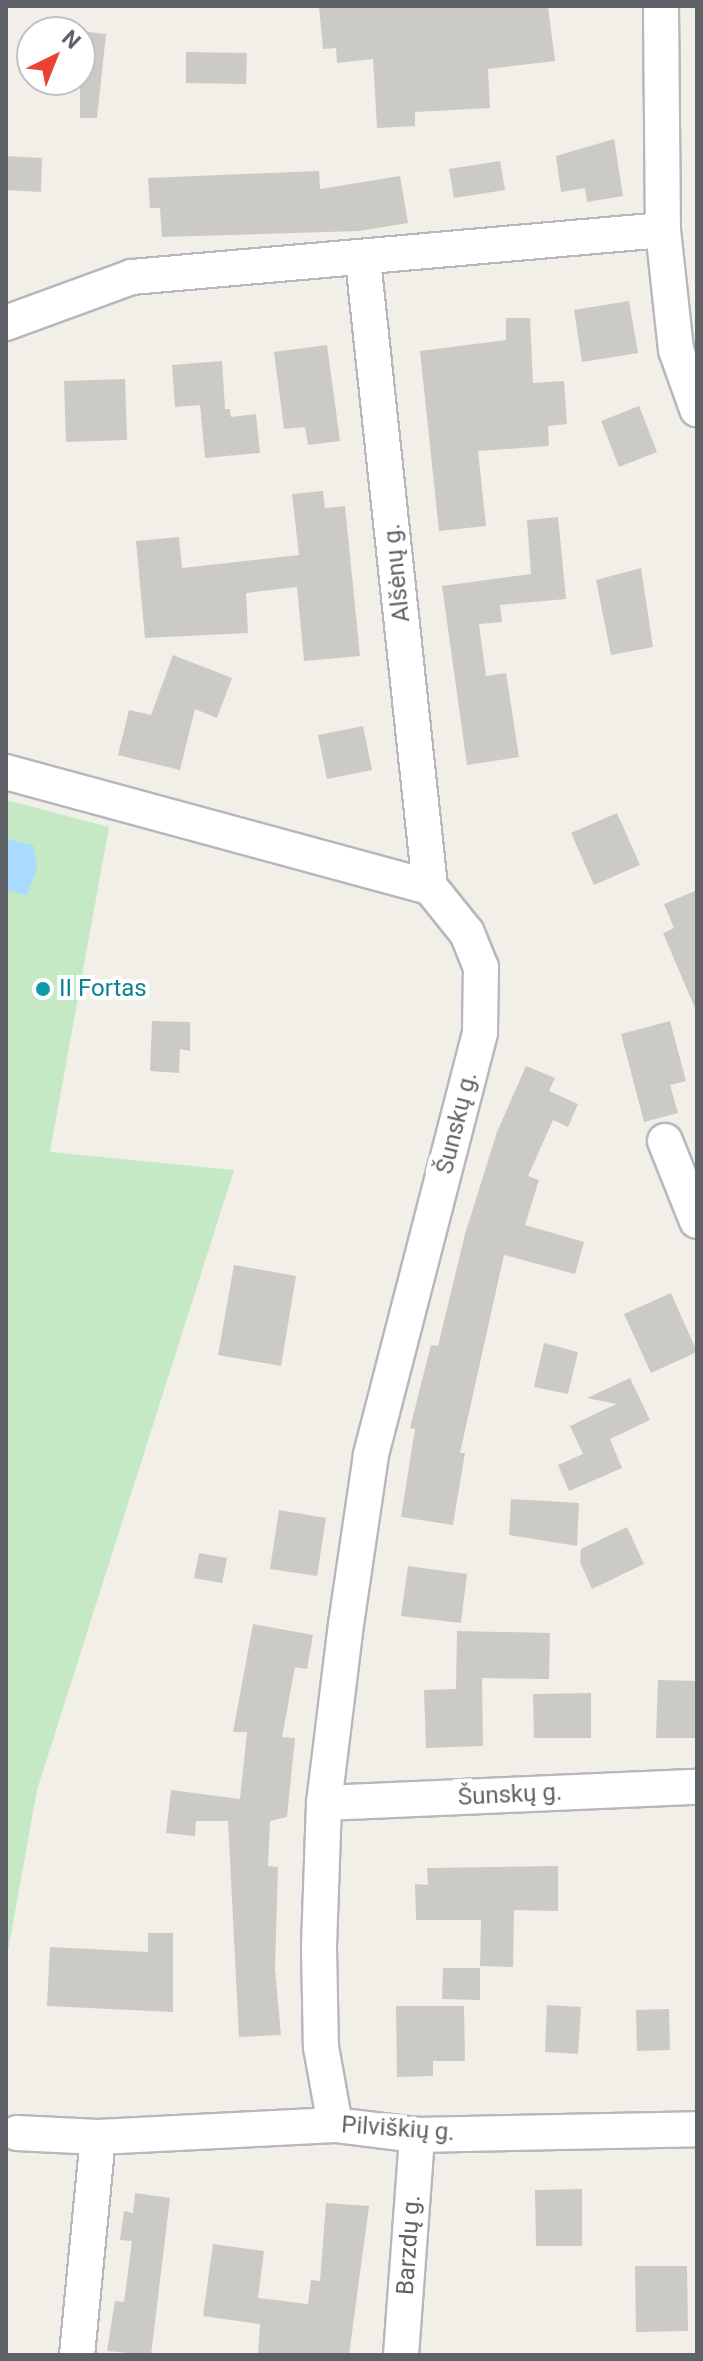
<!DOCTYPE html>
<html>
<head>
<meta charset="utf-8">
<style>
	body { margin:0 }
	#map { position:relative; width:703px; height:2361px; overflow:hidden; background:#f1efe8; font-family:Roboto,sans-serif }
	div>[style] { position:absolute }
	.green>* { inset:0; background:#c5e8c5 }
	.water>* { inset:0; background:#aadaff }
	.building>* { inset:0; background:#cccac5 }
	.roads { filter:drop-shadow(2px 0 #b5b8bc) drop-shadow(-2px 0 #b5b8bc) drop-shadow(0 2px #b5b8bc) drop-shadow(0 -2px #b5b8bc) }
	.street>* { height:34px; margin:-17px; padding:0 17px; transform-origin:17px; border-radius:17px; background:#fff }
	.dots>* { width:22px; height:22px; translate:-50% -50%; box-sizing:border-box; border:4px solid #fff; border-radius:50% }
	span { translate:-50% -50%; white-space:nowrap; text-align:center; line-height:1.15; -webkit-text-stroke:8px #fff; paint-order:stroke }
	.street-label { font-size:24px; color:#5f6368 }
	.culture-label { font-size:24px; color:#0d838f }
	.left { translate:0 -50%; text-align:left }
	.frame { position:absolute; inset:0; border:8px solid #5f6368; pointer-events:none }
	.north { position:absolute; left:16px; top:16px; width:80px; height:80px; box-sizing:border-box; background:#fff; border:2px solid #bfc1c3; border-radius:50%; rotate:43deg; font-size:22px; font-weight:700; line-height:32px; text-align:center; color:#5f6368 }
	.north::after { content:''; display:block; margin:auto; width:28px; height:36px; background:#ea4335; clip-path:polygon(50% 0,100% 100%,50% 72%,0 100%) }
</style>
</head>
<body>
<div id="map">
	<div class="green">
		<div style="clip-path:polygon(6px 800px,109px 827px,50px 1152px,234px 1170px,37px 1790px,6px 1962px)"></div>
	</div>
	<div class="water">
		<div style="clip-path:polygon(6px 839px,33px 845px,37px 868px,27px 895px,6px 890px)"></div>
	</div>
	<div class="building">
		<div style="clip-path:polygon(319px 6px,548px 6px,555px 61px,488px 69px,490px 108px,415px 112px,415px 126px,377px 128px,373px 59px,337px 63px,336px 48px,323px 49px)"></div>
		<div style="clip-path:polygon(80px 31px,106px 34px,97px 118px,80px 118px)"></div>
		<div style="clip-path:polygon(186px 52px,247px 53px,246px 84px,186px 83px)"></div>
		<div style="clip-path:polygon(614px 139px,623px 196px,587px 202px,585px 188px,561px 192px,556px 156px)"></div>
		<div style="clip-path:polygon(6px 156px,42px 158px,41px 192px,6px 190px)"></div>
		<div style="clip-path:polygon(500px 161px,505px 190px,454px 198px,449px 169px)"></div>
		<div style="clip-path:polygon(319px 171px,320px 189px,400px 176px,408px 223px,359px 231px,162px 237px,160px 208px,150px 208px,148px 178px)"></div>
		<div style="clip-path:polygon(629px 301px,638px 353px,582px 362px,574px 310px)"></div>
		<div style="clip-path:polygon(506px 318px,530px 318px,533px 383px,564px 381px,567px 424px,548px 426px,549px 446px,478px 451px,486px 526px,439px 531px,420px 351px,506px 340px)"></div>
		<div style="clip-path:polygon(327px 345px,340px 441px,308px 445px,305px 427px,284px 429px,274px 352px)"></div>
		<div style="clip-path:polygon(222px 361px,225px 409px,230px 409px,231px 417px,256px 414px,260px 453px,205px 458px,200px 405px,175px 407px,172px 365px)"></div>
		<div style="clip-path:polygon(125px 379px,127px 440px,66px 442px,64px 381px)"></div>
		<div style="clip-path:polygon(639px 406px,657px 452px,619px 467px,601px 421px)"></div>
		<div style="clip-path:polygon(323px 491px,325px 508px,345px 506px,360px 656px,304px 661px,297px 587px,246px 593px,248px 633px,145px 638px,136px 541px,179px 537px,182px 568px,299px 555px,292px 494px)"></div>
		<div style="clip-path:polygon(558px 517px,566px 599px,500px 605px,502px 622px,479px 624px,486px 676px,506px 673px,519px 757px,467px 765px,442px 586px,531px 574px,527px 520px)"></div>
		<div style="clip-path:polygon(641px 568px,653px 647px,611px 655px,596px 580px)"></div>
		<div style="clip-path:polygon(173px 655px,232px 678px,217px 718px,195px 709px,180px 770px,118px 755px,129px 710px,151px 715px)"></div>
		<div style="clip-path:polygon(363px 726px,372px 770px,327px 779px,318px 735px)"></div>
		<div style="clip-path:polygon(617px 813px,640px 865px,594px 885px,571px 833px)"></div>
		<div style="clip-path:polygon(697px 890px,697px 1013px,663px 933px,674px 928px,664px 904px)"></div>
		<div style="clip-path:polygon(152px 1021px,190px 1022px,190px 1051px,180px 1049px,179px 1073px,150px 1071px)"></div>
		<div style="clip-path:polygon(670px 1021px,686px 1081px,670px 1085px,678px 1113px,644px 1122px,621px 1034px)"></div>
		<div style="clip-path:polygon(526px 1066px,555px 1078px,549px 1091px,578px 1104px,568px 1127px,553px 1120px,528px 1176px,539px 1180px,525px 1225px,584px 1242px,575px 1274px,504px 1255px,460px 1453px,465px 1453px,453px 1525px,401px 1517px,415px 1429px,410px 1428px,431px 1345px,438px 1346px,465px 1234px,497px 1132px)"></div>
		<div style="clip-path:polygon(234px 1265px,296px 1276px,281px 1366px,218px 1355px)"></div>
		<div style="clip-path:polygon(671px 1293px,697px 1352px,651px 1373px,624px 1314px)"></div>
		<div style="clip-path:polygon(544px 1343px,578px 1352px,568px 1394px,534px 1387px)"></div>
		<div style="clip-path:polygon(630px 1378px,650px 1420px,610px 1439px,622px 1468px,569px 1491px,558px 1465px,583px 1454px,570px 1426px,616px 1404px,587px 1398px)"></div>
		<div style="clip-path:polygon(511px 1499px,579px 1503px,577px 1546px,509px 1535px)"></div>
		<div style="clip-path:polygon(279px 1510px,326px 1518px,317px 1576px,270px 1569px)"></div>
		<div style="clip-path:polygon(627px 1527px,644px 1564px,592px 1589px,580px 1562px,581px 1549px)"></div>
		<div style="clip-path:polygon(199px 1553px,227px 1558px,222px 1583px,194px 1578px)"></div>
		<div style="clip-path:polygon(408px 1566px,467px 1574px,461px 1623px,401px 1616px)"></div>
		<div style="clip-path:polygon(253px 1624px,313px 1635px,307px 1669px,295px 1667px,282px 1737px,295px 1738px,287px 1817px,270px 1821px,268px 1866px,278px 1867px,275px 1969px,281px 2035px,239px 2037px,228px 1821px,196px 1821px,195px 1836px,166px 1833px,171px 1790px,240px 1799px,247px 1732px,233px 1732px)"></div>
		<div style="clip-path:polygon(457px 1631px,550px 1633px,549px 1679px,482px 1678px,483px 1746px,426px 1748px,424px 1690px,456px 1689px)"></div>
		<div style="clip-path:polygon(658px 1680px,697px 1681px,697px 1738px,656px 1738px)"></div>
		<div style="clip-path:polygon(591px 1693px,591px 1738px,534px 1738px,533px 1694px)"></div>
		<div style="clip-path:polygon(558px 1866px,558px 1911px,514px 1910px,513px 1967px,480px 1966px,481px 1920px,416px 1920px,415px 1884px,428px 1885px,427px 1868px)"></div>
		<div style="clip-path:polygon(148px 1933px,173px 1933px,173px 2012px,47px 2006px,50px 1947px,148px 1952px)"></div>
		<div style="clip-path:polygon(443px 1968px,480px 1968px,480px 2000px,442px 1999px)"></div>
		<div style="clip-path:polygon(547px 2005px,581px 2007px,578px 2054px,545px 2052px)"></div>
		<div style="clip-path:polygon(396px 2006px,464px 2006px,465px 2061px,433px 2061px,433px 2076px,397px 2077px)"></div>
		<div style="clip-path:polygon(669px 2009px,670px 2050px,637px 2051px,636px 2010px)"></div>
		<div style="clip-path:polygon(582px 2189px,582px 2246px,536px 2246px,535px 2190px)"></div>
		<div style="clip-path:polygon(135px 2193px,170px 2198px,151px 2355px,107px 2351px,115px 2301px,124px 2302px,132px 2241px,120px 2240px,124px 2211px,133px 2213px)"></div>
		<div style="clip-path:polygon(326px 2203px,369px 2206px,349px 2355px,258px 2355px,260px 2324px,203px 2316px,213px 2244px,264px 2251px,258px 2298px,308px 2304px,311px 2280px,320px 2281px)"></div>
		<div style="clip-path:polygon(635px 2266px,687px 2266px,688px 2331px,636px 2332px)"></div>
	</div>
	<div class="roads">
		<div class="street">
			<div style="left:661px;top:6px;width:224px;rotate:89.5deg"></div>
			<div style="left:663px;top:230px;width:121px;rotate:83.8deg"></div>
			<div style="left:676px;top:350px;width:63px;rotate:70.4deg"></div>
			<div style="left:363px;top:260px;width:631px;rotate:83.9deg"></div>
			<div style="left:6px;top:323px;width:134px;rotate:-20.1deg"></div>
			<div style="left:132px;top:277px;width:533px;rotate:-5.06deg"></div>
			<div style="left:6px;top:772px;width:439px;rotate:15.2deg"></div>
			<div style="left:430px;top:887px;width:59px;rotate:51.2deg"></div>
			<div style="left:467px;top:933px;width:37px;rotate:68deg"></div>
			<div style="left:481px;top:967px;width:66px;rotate:90.9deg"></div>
			<div style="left:480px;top:1033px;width:436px;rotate:104.5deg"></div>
			<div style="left:371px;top:1455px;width:171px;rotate:98.4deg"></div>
			<div style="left:346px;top:1624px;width:180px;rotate:97deg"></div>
			<div style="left:324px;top:1803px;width:144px;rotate:92deg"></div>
			<div style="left:319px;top:1947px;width:100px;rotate:88.9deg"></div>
			<div style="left:321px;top:2047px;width:79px;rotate:79.8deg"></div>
			<div style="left:665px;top:1141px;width:86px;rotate:68.2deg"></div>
			<div style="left:324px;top:1803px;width:373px;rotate:-2.5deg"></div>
			<div style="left:17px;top:2133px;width:81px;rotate:2.8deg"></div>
			<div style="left:98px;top:2137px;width:237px;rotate:-2.9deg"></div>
			<div style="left:335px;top:2125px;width:83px;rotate:7deg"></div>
			<div style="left:417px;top:2135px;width:280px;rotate:-1.2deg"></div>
			<div style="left:77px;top:2355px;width:219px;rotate:-84.5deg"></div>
			<div style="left:401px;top:2355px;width:221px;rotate:-85.8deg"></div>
		</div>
	</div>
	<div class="dots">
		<div style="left:43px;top:989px;background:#0f9aa8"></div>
	</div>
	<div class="street-label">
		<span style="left:397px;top:573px;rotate:-96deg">Alšėnų g.</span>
		<span style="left:457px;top:1123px;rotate:-76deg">Šunskų g.</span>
		<span style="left:510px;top:1795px;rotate:-3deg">Šunskų g.</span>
		<span style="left:398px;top:2129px;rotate:4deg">Pilviškių g.</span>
		<span style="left:409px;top:2245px;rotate:-86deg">Barzdų g.</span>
	</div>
	<div class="culture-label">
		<span class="left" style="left:59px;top:989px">II Fortas</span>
	</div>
	<div class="frame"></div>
	<div class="north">N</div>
</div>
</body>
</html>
